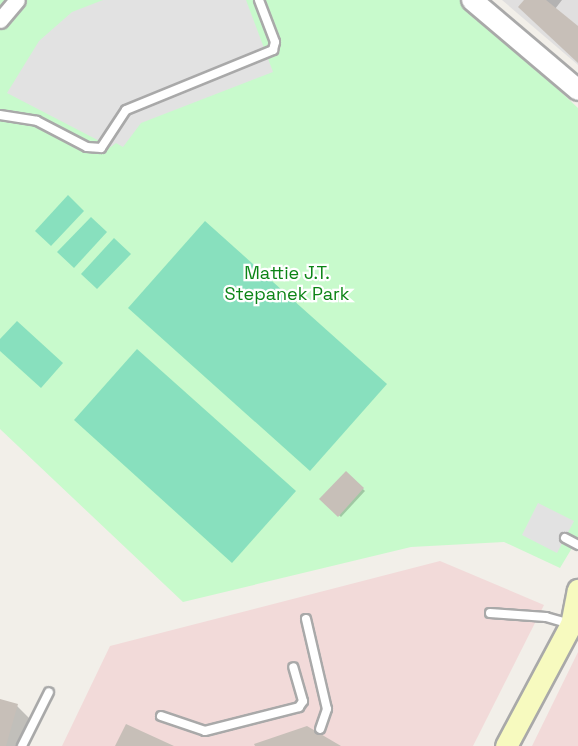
<!DOCTYPE html>
<html>
<head>
<meta charset="utf-8">
<style>
	body { margin:0 }
	#map { position:relative; width:578px; height:746px; overflow:hidden; background:#f2efe9; font-family:"Space Grotesk",sans-serif }
	div>[style] { position:absolute }
	.residential>* { inset:0; background:#e0dfdf }
	.commercial>* { inset:0; background:#f2dad9 }
	.park>* { inset:0; background:#c8facc }
	.pitch>* { inset:0; background:#88e0be }
	.parking>* { inset:0; background:#e2e2e2 }
	.shadow>* { inset:0; background:#0003 }
	.building>* { inset:0; background:#c7bfb8 }
	.roads { filter:drop-shadow(2px 0 #a9a9a9) drop-shadow(-2px 0 #a9a9a9) drop-shadow(0 2px #a9a9a9) drop-shadow(0 -2px #a9a9a9) }
	.service>* { height:8px; margin:-4px; padding:0 4px; transform-origin:4px; border-radius:4px; background:#fff }
	.minor>* { height:15px; margin:-7.5px; padding:0 7.5px; transform-origin:7.5px; border-radius:7.5px; background:#fff }
	.tertiary>* { height:20px; margin:-10px; padding:0 10px; transform-origin:10px; border-radius:10px; background:#fff }
	.secondary>* { height:21px; margin:-10.5px; padding:0 10.5px; transform-origin:10.5px; border-radius:10.5px; background:#f7fabf }
	span { translate:-50% -50%; white-space:nowrap; text-align:center; line-height:1.15; -webkit-text-stroke:4.5px #fff; paint-order:stroke }
	.park-label { font-size:18px; color:#0c8416 }
</style>
</head>
<body>
<div id="map">
	<div class="residential">
		<div style="clip-path:polygon(502px 0,578px 0,578px 65px)"></div>
	</div>
	<div class="commercial">
		<div style="clip-path:polygon(440px 561px,544px 605px,473px 746px,62px 746px,110px 646px)"></div>
		<div style="clip-path:polygon(578px 652px,578px 746px,532px 746px)"></div>
	</div>
	<div class="park">
		<div style="clip-path:polygon(0 0,462px 0,578px 108px,578px 538px,560px 568px,504px 542px,411px 547px,183px 602px,0 429px)"></div>
	</div>
	<div class="pitch">
		<div style="clip-path:polygon(68px 195px,84px 211px,51px 246px,35px 231px)"></div>
		<div style="clip-path:polygon(91px 217px,107px 232px,74px 268px,57px 252px)"></div>
		<div style="clip-path:polygon(205px 221px,387px 384px,310px 471px,128px 308px)"></div>
		<div style="clip-path:polygon(114px 238px,131px 254px,97px 289px,81px 274px)"></div>
		<div style="clip-path:polygon(17px 321px,63px 363px,41px 388px,0 351px,0 339px)"></div>
		<div style="clip-path:polygon(137px 349px,296px 491px,232px 563px,74px 420px)"></div>
	</div>
	<div class="parking">
		<div style="clip-path:polygon(103px 0,246px 0,273px 72px,141px 123px,123px 147px,116px 143px,111px 147px,7px 93px,39px 41px,72px 12px)"></div>
		<div style="clip-path:polygon(538px 503px,574px 521px,557px 553px,522px 535px)"></div>
	</div>
	<div class="shadow">
		<div style="clip-path:polygon(526px 0,562px 0,555px 9px,578px 28px,578px 61px)"></div>
		<div style="clip-path:polygon(346px 473px,365px 491px,341px 517px,321px 499px)"></div>
		<div style="clip-path:polygon(0 701px,17px 706px,31px 720px,24px 746px,0 746px)"></div>
	</div>
	<div class="building">
		<div style="clip-path:polygon(524px 0,546px 0,578px 26px,578px 63px,518px 7px)"></div>
		<div style="clip-path:polygon(346px 471px,364px 488px,338px 517px,319px 499px)"></div>
		<div style="clip-path:polygon(0 699px,18px 704px,6px 746px,0 746px)"></div>
		<div style="clip-path:polygon(126px 724px,174px 746px,115px 746px)"></div>
		<div style="clip-path:polygon(307px 726px,341px 746px,255px 746px,254px 744px)"></div>
	</div>
	<div class="roads">
		<div class="service">
			<div style="left:0;top:115px;width:37px;rotate:9deg"></div>
			<div style="left:37px;top:121px;width:56px;rotate:27.5deg"></div>
			<div style="left:87px;top:147px;width:14px;rotate:4deg"></div>
			<div style="left:101px;top:148px;width:45px;rotate:-56.7deg"></div>
			<div style="left:126px;top:110px;width:159px;rotate:-22.2deg"></div>
			<div style="left:273px;top:50px;width:8px;rotate:-76deg"></div>
			<div style="left:275px;top:42px;width:45px;rotate:-110.9deg"></div>
			<div style="left:565px;top:538px;width:15px;rotate:28deg"></div>
			<div style="left:490px;top:613px;width:56px;rotate:4.1deg"></div>
			<div style="left:546px;top:617px;width:25px;rotate:16deg"></div>
			<div style="left:306px;top:619px;width:92px;rotate:76.9deg"></div>
			<div style="left:327px;top:709px;width:21px;rotate:109deg"></div>
			<div style="left:161px;top:716px;width:46px;rotate:18.8deg"></div>
			<div style="left:205px;top:731px;width:97px;rotate:-14.3deg"></div>
			<div style="left:299px;top:707px;width:7px;rotate:-56deg"></div>
			<div style="left:303px;top:701px;width:35px;rotate:-106deg"></div>
			<div style="left:22px;top:746px;width:60px;rotate:-63.4deg"></div>
		</div>
		<div class="minor">
			<div style="left:0;top:20px;width:26px;rotate:-50deg"></div>
		</div>
		<div class="tertiary">
			<div style="left:472px;top:0;width:139px;rotate:40.3deg"></div>
		</div>
		<div class="secondary">
			<div style="left:571px;top:625px;width:36px;rotate:-79deg"></div>
			<div style="left:506px;top:746px;width:153px;rotate:-61.9deg"></div>
		</div>
	</div>
	<div class="park-label">
		<span style="left:287px;top:284px">Mattie J.T.<br>Stepanek Park</span>
	</div>
</div>
</body>
</html>
